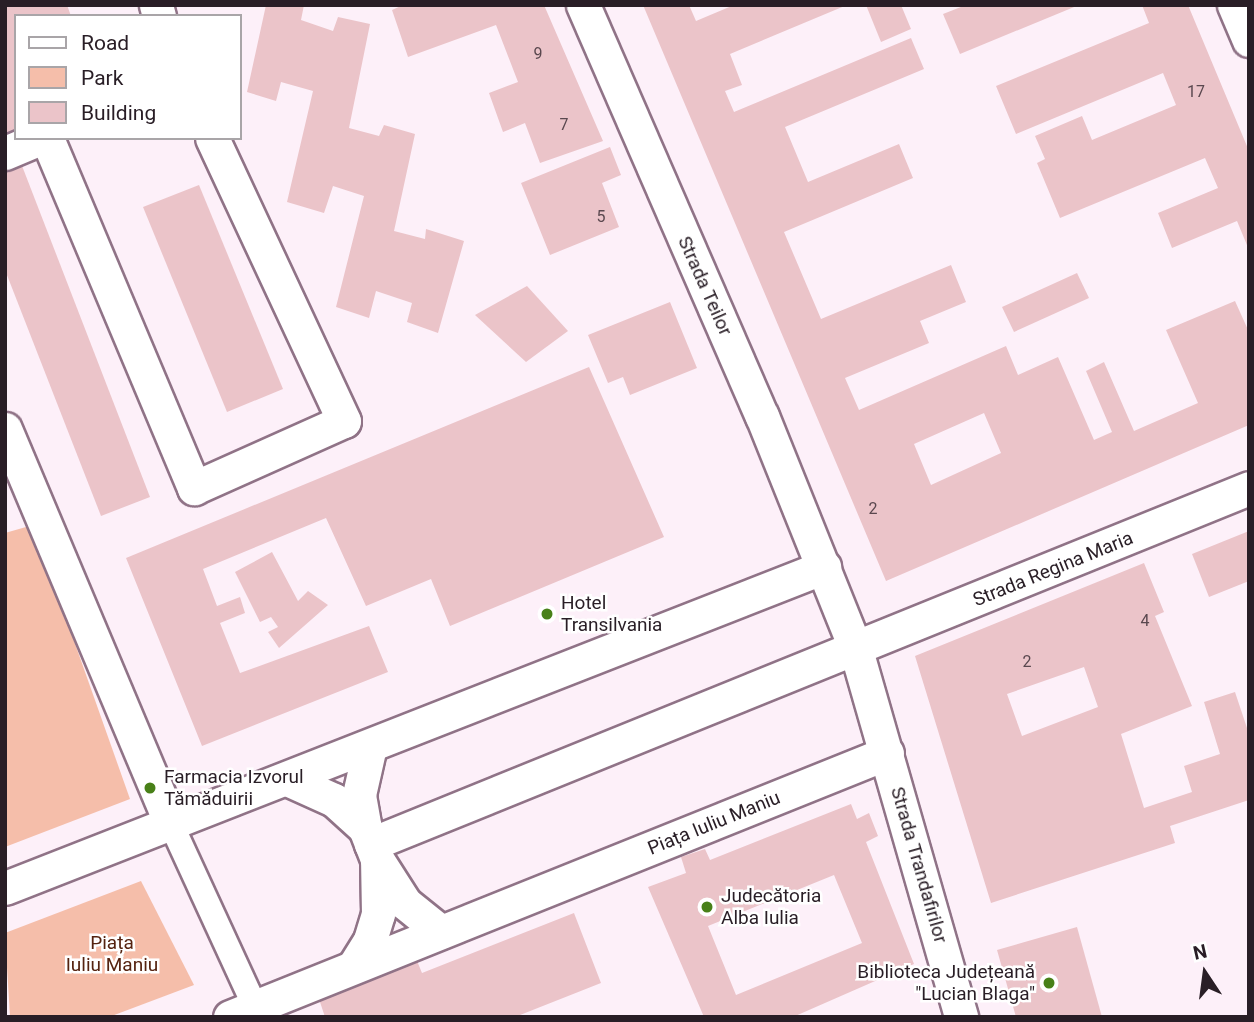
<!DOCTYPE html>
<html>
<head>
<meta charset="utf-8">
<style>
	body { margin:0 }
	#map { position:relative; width:1254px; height:1022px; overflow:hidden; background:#fdf0f9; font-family:Roboto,sans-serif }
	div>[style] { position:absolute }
	.green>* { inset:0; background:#f5beaa }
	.building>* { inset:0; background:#ebc4c9 }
	.roads { filter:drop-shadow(2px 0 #907387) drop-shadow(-2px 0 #907387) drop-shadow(0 2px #907387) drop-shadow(0 -2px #907387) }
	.pedestrian>* { height:24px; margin:-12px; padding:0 12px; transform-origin:12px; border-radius:12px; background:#fff }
	.minor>* { height:33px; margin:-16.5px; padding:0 16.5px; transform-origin:16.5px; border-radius:16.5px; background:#fff }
	.dots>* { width:19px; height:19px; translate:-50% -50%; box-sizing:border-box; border:4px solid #fff; border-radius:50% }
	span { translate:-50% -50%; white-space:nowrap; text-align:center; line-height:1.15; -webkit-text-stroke:5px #fff; paint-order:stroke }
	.number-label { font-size:16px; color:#5a484f }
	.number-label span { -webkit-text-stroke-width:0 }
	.street-label { font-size:19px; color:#291e26 }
	.poi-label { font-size:19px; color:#291e26 }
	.left { translate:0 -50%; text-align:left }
	.right { translate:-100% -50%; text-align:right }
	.park-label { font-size:19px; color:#552310 }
	.frame { position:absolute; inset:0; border:7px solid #291e26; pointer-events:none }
	.legend { position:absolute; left:14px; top:14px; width:228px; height:126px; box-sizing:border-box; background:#fff; border:2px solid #a9a5a8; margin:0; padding:9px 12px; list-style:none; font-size:21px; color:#291e26 }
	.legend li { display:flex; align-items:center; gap:14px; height:35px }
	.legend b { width:35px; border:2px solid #a9a5a8 }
	.north { position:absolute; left:1170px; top:938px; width:70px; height:70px; -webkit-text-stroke:5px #fff; paint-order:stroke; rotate:347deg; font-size:19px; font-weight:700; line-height:28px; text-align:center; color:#291e26 }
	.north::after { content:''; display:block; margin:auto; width:24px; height:32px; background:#291e26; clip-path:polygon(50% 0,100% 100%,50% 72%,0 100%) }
</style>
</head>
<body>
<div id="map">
	<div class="green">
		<div style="clip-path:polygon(33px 525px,130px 799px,5px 847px,5px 533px)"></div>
		<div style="clip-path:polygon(141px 881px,194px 985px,109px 1017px,10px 1017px,5px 933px)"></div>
	</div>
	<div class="building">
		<div style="clip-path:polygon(5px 5px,67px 5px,71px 16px,16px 16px,16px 130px,5px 133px)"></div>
		<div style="clip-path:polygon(266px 5px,304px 5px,301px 20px,333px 31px,338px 17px,370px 24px,349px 128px,379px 136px,384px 125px,415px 134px,394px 231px,425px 239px,426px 229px,464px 241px,438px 333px,407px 322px,412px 303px,376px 291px,369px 318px,336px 307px,364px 196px,333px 186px,324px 213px,287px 202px,313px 91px,281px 82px,276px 101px,247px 92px)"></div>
		<div style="clip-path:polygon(403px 5px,544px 5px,603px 141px,540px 163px,525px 123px,503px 132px,489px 93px,518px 82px,496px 25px,408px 57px,392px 10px)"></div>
		<div style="clip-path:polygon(evenodd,643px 5px,689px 5px,696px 21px,734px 5px,847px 5px,730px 54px,742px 85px,725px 91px,734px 112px,911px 38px,924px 69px,785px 127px,808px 182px,899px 144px,913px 178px,784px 232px,821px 319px,951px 265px,966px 302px,920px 321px,929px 343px,845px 378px,859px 410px,1006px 346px,1018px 375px,1058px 357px,1094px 440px,1112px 432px,1086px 371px,1104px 362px,1134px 431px,1198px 403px,1166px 330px,1235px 301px,1249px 332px,1249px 425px,886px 581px,643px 5px,984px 413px,1001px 453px,931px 485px,914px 444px,984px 413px)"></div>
		<div style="clip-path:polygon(866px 5px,901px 5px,911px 29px,881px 42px)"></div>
		<div style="clip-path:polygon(966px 5px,1079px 5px,960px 54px,943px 14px)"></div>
		<div style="clip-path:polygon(1142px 5px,1188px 5px,1249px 151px,1249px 250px,1237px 221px,1172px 248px,1158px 213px,1218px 188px,1205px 158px,1060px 218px,1037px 163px,1045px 159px,1035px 136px,1082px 116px,1092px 140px,1176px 105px,1163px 73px,1016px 134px,996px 86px,1149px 23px)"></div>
		<div style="clip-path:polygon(610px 147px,621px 175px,602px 183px,619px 227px,550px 255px,521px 183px)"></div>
		<div style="clip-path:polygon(19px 158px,150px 497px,101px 516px,5px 270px,5px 164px)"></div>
		<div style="clip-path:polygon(199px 185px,283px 389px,227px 412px,143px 207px)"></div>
		<div style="clip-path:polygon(1077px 273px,1089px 298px,1014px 332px,1002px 307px)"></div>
		<div style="clip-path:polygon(527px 286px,568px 331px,526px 362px,475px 315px)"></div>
		<div style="clip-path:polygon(670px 302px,697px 368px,630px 395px,623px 377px,608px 383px,588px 335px)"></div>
		<div style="clip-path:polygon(589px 367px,664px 537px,450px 626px,431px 579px,366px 606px,326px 518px,203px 569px,217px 606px,240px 597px,245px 613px,220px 623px,240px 673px,369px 626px,388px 672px,202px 746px,126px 558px)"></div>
		<div style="clip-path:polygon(1249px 531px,1249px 581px,1209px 597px,1192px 554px)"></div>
		<div style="clip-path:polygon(272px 552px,298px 601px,308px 591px,328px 605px,279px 648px,268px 632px,278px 627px,271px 617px,260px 622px,235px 572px)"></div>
		<div style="clip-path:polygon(evenodd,1144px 563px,1164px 612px,1155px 616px,1192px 706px,1121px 734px,1144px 808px,1192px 792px,1184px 766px,1220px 754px,1204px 702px,1235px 692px,1249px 734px,1249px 800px,1170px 826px,1175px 843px,991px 903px,915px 656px,1144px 563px,1084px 667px,1098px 707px,1022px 736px,1007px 694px,1084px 667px)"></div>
		<div style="clip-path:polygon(evenodd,851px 804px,857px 819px,869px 813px,878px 836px,866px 842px,914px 964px,793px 1017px,704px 1017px,648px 887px,686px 873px,681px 857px,705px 849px,710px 860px,851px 804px,834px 875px,862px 943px,736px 995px,708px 926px,834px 875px)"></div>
		<div style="clip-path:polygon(574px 913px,601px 983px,515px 1017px,325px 1017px,318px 996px,415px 956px,422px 973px)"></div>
		<div style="clip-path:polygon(1077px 927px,1102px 1017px,1016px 1017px,997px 950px)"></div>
	</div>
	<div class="roads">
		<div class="pedestrian">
			<div style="left:171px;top:824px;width:201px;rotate:65.3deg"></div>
		</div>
		<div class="minor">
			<div style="left:156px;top:5px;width:11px;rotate:75deg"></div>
			<div style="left:583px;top:5px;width:448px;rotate:66.5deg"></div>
			<div style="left:762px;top:416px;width:252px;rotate:68.1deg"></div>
			<div style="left:856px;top:650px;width:382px;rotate:74deg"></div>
			<div style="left:1234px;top:5px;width:38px;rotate:67deg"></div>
			<div style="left:47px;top:138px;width:380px;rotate:67.2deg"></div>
			<div style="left:194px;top:488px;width:164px;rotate:-24.1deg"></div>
			<div style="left:344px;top:421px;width:312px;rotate:-115deg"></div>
			<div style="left:5px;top:153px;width:38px;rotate:-23deg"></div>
			<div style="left:5px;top:429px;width:428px;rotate:67.2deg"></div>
			<div style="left:370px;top:746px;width:50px;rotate:102.7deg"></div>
			<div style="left:359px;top:795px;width:34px;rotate:80deg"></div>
			<div style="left:365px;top:828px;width:33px;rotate:69deg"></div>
			<div style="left:377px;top:859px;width:52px;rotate:57.5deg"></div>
			<div style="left:405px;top:903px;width:46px;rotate:38.9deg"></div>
			<div style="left:287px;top:779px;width:51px;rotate:24.1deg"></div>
			<div style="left:334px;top:800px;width:42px;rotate:42.1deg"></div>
			<div style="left:371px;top:844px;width:947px;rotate:-22.07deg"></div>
			<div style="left:5px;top:888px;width:880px;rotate:-21.4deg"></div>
			<div style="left:354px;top:966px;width:31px;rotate:-58deg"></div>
			<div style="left:370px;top:940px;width:27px;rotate:-73deg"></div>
			<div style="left:378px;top:914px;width:55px;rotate:-91deg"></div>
			<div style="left:230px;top:1017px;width:708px;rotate:-21.89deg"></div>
		</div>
	</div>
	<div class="dots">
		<div style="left:547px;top:614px;background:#488018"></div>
		<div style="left:150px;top:788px;background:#488018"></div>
		<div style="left:707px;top:907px;background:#488018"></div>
		<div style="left:1049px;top:983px;background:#488018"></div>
	</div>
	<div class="number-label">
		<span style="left:538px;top:54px">9</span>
		<span style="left:1196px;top:92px">17</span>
		<span style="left:564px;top:125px">7</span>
		<span style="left:601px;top:217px">5</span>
		<span style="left:873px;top:509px">2</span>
		<span style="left:1145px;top:621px">4</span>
		<span style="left:1027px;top:662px">2</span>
	</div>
	<div class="street-label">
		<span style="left:705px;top:286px;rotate:66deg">Strada Teilor</span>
		<span style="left:1053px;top:569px;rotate:-22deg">Strada Regina Maria</span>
		<span style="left:714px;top:823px;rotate:-22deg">Piața Iuliu Maniu</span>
		<span style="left:919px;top:865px;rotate:74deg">Strada Trandafirilor</span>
	</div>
	<div class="poi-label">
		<span class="left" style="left:561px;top:614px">Hotel<br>Transilvania</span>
		<span class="left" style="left:164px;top:788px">Farmacia Izvorul<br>Tămăduirii</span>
		<span class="left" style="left:721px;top:907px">Judecătoria<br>Alba Iulia</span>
		<span class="right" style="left:1035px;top:983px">Biblioteca Județeană<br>"Lucian Blaga"</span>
	</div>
	<div class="park-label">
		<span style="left:112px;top:954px">Piața<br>Iuliu Maniu</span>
	</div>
	<div class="frame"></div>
	<ul class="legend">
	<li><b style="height:9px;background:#fff"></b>Road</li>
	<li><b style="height:19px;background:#f5beaa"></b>Park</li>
	<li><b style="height:19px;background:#ebc4c9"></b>Building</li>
	</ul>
	<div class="north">N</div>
</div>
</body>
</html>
